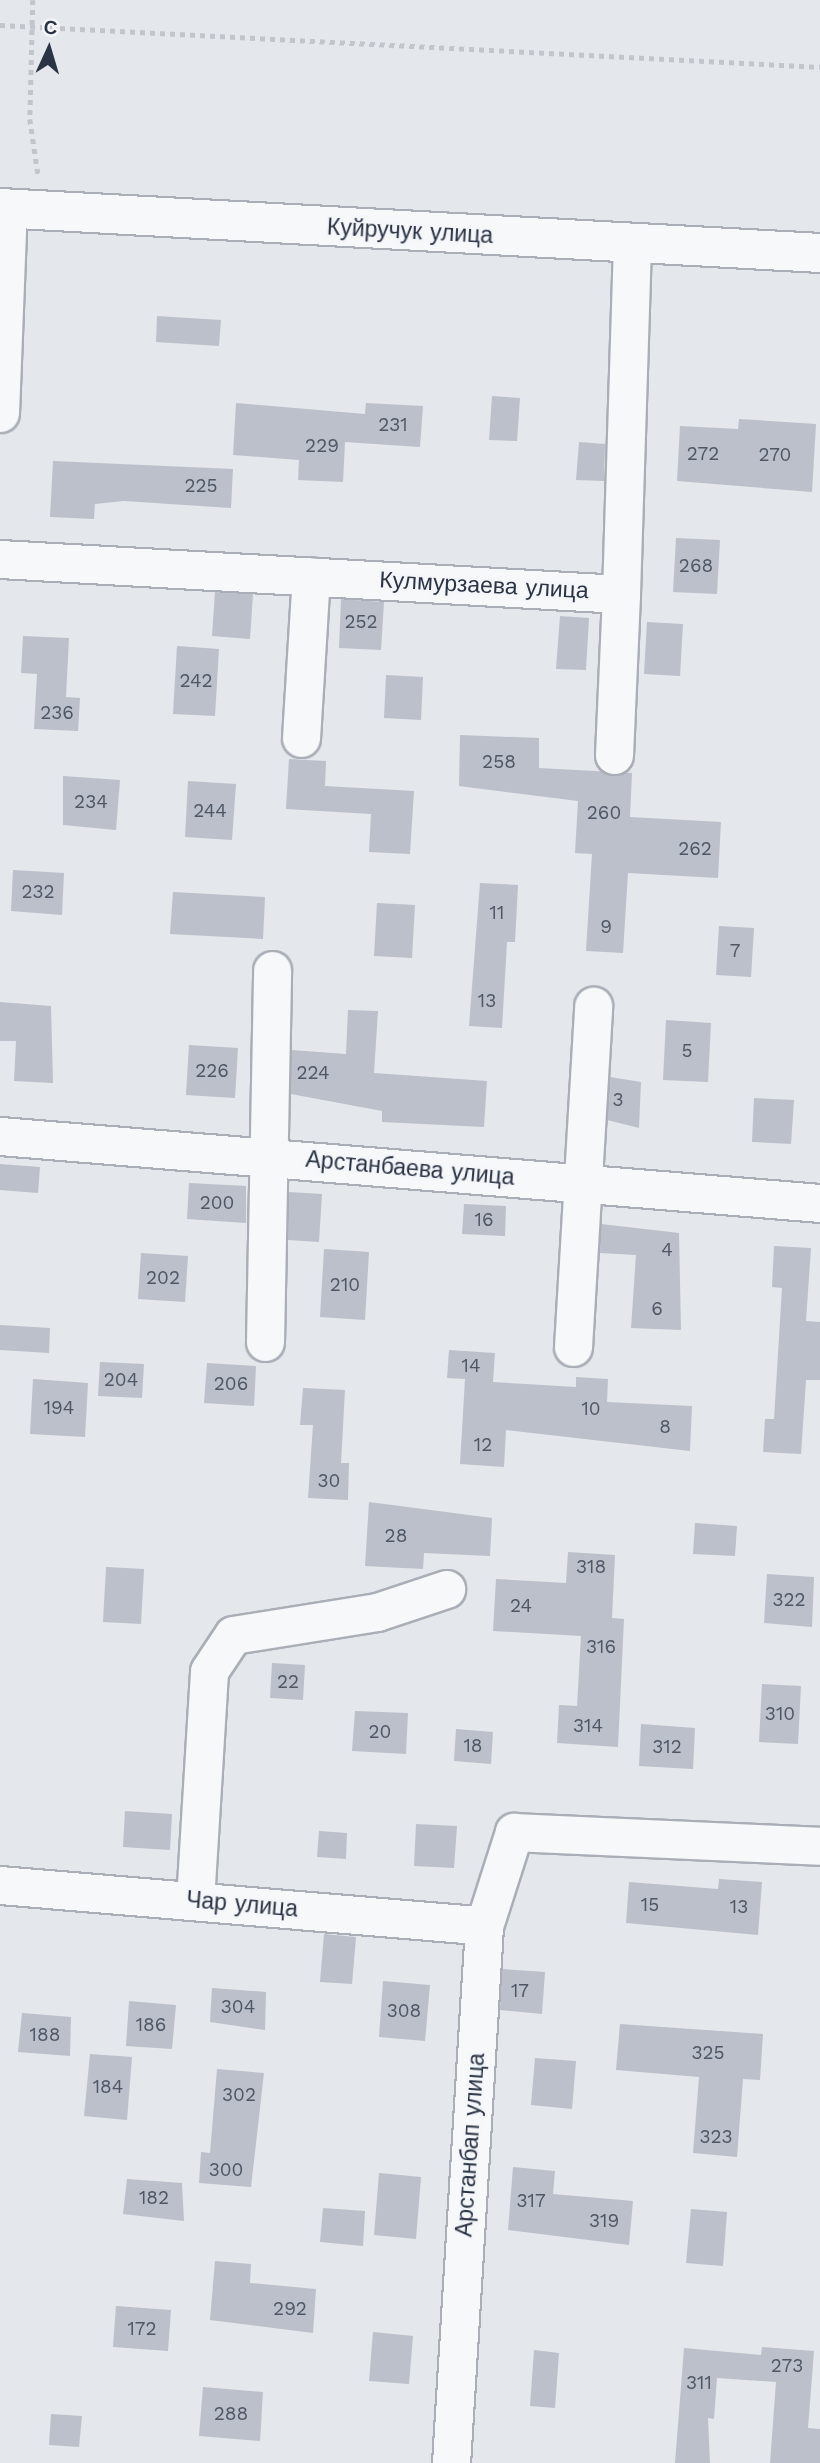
<!DOCTYPE html>
<html>
<head>
<meta charset="utf-8">
<style>
	body { margin:0 }
	#map { position:relative; width:820px; height:2463px; overflow:hidden; background:#e4e7ec; font-family:"Work Sans",sans-serif }
	div>[style] { position:absolute }
	.building>* { inset:0; background:#bbc0ca }
	.path>* { height:4.5px; margin-top:-2.25px; transform-origin:0; background:repeating-linear-gradient(90deg,#c2c5cb 0 5px,transparent 0 10px) }
	.roads { filter:drop-shadow(2px 0 #a9aeb7) drop-shadow(-2px 0 #a9aeb7) drop-shadow(0 2px #a9aeb7) drop-shadow(0 -2px #a9aeb7) }
	.minor>* { height:37px; margin:-18.5px; padding:0 18.5px; transform-origin:18.5px; border-radius:18.5px; background:#f7f8fa }
	.tertiary>* { height:38px; margin:-19px; padding:0 19px; transform-origin:19px; border-radius:19px; background:#f7f8fa }
	span { translate:-50% -50%; white-space:nowrap; text-align:center; line-height:1.15; -webkit-text-stroke:5px #f4f6f9; paint-order:stroke }
	.number-label { font-size:19px; color:#4f5766 }
	.number-label span { -webkit-text-stroke-width:0 }
	.street-label { font-size:23px; color:#2b3445 }
	.north { position:absolute; left:14px; top:14px; width:70px; height:70px; -webkit-text-stroke:5px #f4f6f9; paint-order:stroke; rotate:4deg; font-size:19px; font-weight:700; line-height:28px; text-align:center; color:#2b3445 }
	.north::after { content:''; display:block; margin:auto; width:24px; height:32px; background:#2b3445; clip-path:polygon(50% 0,100% 100%,50% 72%,0 100%) }
</style>
</head>
<body>
<div id="map">
	<div class="building">
		<div style="clip-path:polygon(157px 316px,221px 320px,219px 346px,156px 342px)"></div>
		<div style="clip-path:polygon(492px 396px,520px 398px,517px 441px,489px 440px)"></div>
		<div style="clip-path:polygon(236px 403px,365px 414px,366px 403px,423px 406px,420px 447px,345px 442px,343px 482px,298px 480px,299px 460px,233px 455px)"></div>
		<div style="clip-path:polygon(739px 419px,816px 424px,812px 492px,677px 481px,680px 426px,738px 429px)"></div>
		<div style="clip-path:polygon(579px 442px,605px 444px,604px 481px,576px 480px)"></div>
		<div style="clip-path:polygon(53px 461px,233px 469px,231px 508px,124px 501px,95px 504px,94px 519px,50px 517px)"></div>
		<div style="clip-path:polygon(676px 538px,720px 540px,717px 594px,673px 592px)"></div>
		<div style="clip-path:polygon(215px 592px,253px 594px,250px 639px,212px 636px)"></div>
		<div style="clip-path:polygon(341px 599px,384px 602px,381px 650px,339px 648px)"></div>
		<div style="clip-path:polygon(560px 616px,589px 618px,586px 670px,556px 669px)"></div>
		<div style="clip-path:polygon(647px 622px,683px 624px,680px 676px,644px 674px)"></div>
		<div style="clip-path:polygon(23px 636px,69px 638px,66px 697px,80px 698px,78px 731px,34px 729px,37px 674px,21px 673px)"></div>
		<div style="clip-path:polygon(177px 646px,219px 649px,215px 716px,173px 714px)"></div>
		<div style="clip-path:polygon(386px 675px,423px 677px,421px 720px,384px 718px)"></div>
		<div style="clip-path:polygon(460px 735px,539px 738px,539px 768px,632px 773px,630px 817px,721px 822px,718px 878px,628px 873px,623px 953px,586px 951px,592px 854px,575px 853px,578px 801px,459px 786px)"></div>
		<div style="clip-path:polygon(289px 759px,326px 761px,325px 786px,414px 791px,410px 854px,369px 852px,371px 814px,286px 809px)"></div>
		<div style="clip-path:polygon(63px 776px,120px 780px,116px 830px,63px 825px)"></div>
		<div style="clip-path:polygon(188px 781px,236px 784px,232px 840px,185px 837px)"></div>
		<div style="clip-path:polygon(13px 870px,64px 873px,62px 915px,11px 911px)"></div>
		<div style="clip-path:polygon(480px 883px,518px 885px,515px 942px,507px 942px,502px 1028px,469px 1026px)"></div>
		<div style="clip-path:polygon(173px 892px,265px 897px,263px 939px,170px 934px)"></div>
		<div style="clip-path:polygon(377px 903px,415px 905px,412px 958px,374px 956px)"></div>
		<div style="clip-path:polygon(719px 926px,754px 928px,751px 977px,716px 975px)"></div>
		<div style="clip-path:polygon(0 1002px,51px 1006px,53px 1083px,14px 1081px,16px 1041px,0 1041px)"></div>
		<div style="clip-path:polygon(348px 1010px,378px 1011px,374px 1073px,487px 1081px,484px 1127px,382px 1122px,382px 1111px,291px 1094px,291px 1050px,346px 1054px)"></div>
		<div style="clip-path:polygon(666px 1020px,711px 1023px,708px 1082px,663px 1080px)"></div>
		<div style="clip-path:polygon(189px 1045px,238px 1048px,235px 1098px,186px 1095px)"></div>
		<div style="clip-path:polygon(610px 1077px,641px 1082px,639px 1128px,607px 1120px)"></div>
		<div style="clip-path:polygon(754px 1098px,794px 1100px,791px 1144px,752px 1142px)"></div>
		<div style="clip-path:polygon(0 1164px,40px 1167px,38px 1193px,0 1190px)"></div>
		<div style="clip-path:polygon(189px 1183px,246px 1186px,246px 1223px,187px 1219px)"></div>
		<div style="clip-path:polygon(289px 1192px,322px 1194px,319px 1242px,288px 1240px)"></div>
		<div style="clip-path:polygon(464px 1204px,506px 1206px,505px 1236px,462px 1234px)"></div>
		<div style="clip-path:polygon(601px 1224px,679px 1233px,681px 1330px,631px 1328px,636px 1255px,600px 1253px)"></div>
		<div style="clip-path:polygon(774px 1246px,811px 1248px,806px 1321px,820px 1322px,820px 1380px,806px 1380px,801px 1454px,763px 1452px,765px 1419px,774px 1419px,782px 1288px,772px 1287px)"></div>
		<div style="clip-path:polygon(324px 1249px,369px 1252px,365px 1320px,320px 1317px)"></div>
		<div style="clip-path:polygon(141px 1253px,188px 1256px,185px 1302px,138px 1299px)"></div>
		<div style="clip-path:polygon(0 1325px,50px 1328px,49px 1353px,0 1350px)"></div>
		<div style="clip-path:polygon(449px 1350px,495px 1353px,493px 1382px,576px 1387px,576px 1377px,608px 1379px,607px 1402px,692px 1406px,690px 1451px,506px 1430px,504px 1467px,460px 1464px,465px 1379px,447px 1378px)"></div>
		<div style="clip-path:polygon(100px 1362px,144px 1364px,142px 1398px,98px 1396px)"></div>
		<div style="clip-path:polygon(207px 1363px,256px 1366px,254px 1406px,204px 1403px)"></div>
		<div style="clip-path:polygon(33px 1379px,88px 1383px,85px 1437px,30px 1434px)"></div>
		<div style="clip-path:polygon(303px 1388px,345px 1390px,341px 1463px,349px 1463px,348px 1500px,308px 1498px,313px 1425px,300px 1425px)"></div>
		<div style="clip-path:polygon(369px 1502px,492px 1518px,490px 1556px,424px 1553px,423px 1569px,365px 1566px)"></div>
		<div style="clip-path:polygon(695px 1523px,737px 1526px,735px 1556px,693px 1554px)"></div>
		<div style="clip-path:polygon(568px 1552px,615px 1555px,612px 1618px,624px 1619px,618px 1747px,557px 1743px,559px 1705px,577px 1706px,581px 1636px,493px 1631px,496px 1579px,566px 1583px)"></div>
		<div style="clip-path:polygon(106px 1567px,144px 1569px,141px 1624px,103px 1622px)"></div>
		<div style="clip-path:polygon(767px 1574px,814px 1577px,812px 1627px,764px 1623px)"></div>
		<div style="clip-path:polygon(272px 1663px,305px 1665px,303px 1700px,270px 1698px)"></div>
		<div style="clip-path:polygon(762px 1684px,801px 1686px,798px 1744px,759px 1742px)"></div>
		<div style="clip-path:polygon(355px 1711px,408px 1713px,406px 1754px,352px 1751px)"></div>
		<div style="clip-path:polygon(641px 1724px,695px 1728px,693px 1769px,639px 1766px)"></div>
		<div style="clip-path:polygon(456px 1729px,493px 1732px,491px 1764px,454px 1761px)"></div>
		<div style="clip-path:polygon(125px 1811px,172px 1814px,170px 1850px,123px 1847px)"></div>
		<div style="clip-path:polygon(416px 1824px,457px 1826px,454px 1868px,414px 1866px)"></div>
		<div style="clip-path:polygon(319px 1831px,347px 1833px,346px 1859px,317px 1857px)"></div>
		<div style="clip-path:polygon(719px 1879px,762px 1882px,758px 1935px,626px 1923px,629px 1882px,718px 1889px)"></div>
		<div style="clip-path:polygon(324px 1934px,356px 1937px,352px 1984px,320px 1982px)"></div>
		<div style="clip-path:polygon(502px 1969px,545px 1972px,542px 2014px,500px 2010px)"></div>
		<div style="clip-path:polygon(383px 1981px,430px 1985px,425px 2041px,379px 2037px)"></div>
		<div style="clip-path:polygon(212px 1988px,266px 1992px,265px 2030px,210px 2022px)"></div>
		<div style="clip-path:polygon(129px 2001px,176px 2005px,172px 2049px,126px 2046px)"></div>
		<div style="clip-path:polygon(22px 2013px,71px 2017px,70px 2056px,18px 2052px)"></div>
		<div style="clip-path:polygon(620px 2024px,763px 2034px,760px 2080px,743px 2079px,737px 2157px,693px 2153px,699px 2077px,616px 2070px)"></div>
		<div style="clip-path:polygon(90px 2054px,132px 2057px,127px 2120px,84px 2116px)"></div>
		<div style="clip-path:polygon(535px 2058px,576px 2061px,572px 2109px,531px 2105px)"></div>
		<div style="clip-path:polygon(217px 2069px,264px 2073px,251px 2187px,199px 2183px,201px 2152px,210px 2153px)"></div>
		<div style="clip-path:polygon(513px 2167px,555px 2171px,553px 2194px,633px 2201px,629px 2245px,508px 2230px)"></div>
		<div style="clip-path:polygon(379px 2173px,421px 2177px,416px 2239px,374px 2235px)"></div>
		<div style="clip-path:polygon(127px 2179px,182px 2183px,184px 2221px,123px 2214px)"></div>
		<div style="clip-path:polygon(323px 2208px,365px 2211px,363px 2246px,320px 2242px)"></div>
		<div style="clip-path:polygon(691px 2209px,727px 2212px,723px 2266px,686px 2263px)"></div>
		<div style="clip-path:polygon(215px 2261px,251px 2264px,250px 2283px,316px 2289px,313px 2333px,210px 2320px)"></div>
		<div style="clip-path:polygon(116px 2306px,171px 2310px,168px 2351px,113px 2347px)"></div>
		<div style="clip-path:polygon(373px 2332px,413px 2336px,409px 2384px,369px 2381px)"></div>
		<div style="clip-path:polygon(762px 2347px,814px 2351px,808px 2428px,820px 2429px,820px 2463px,770px 2463px,776px 2382px,717px 2378px,714px 2419px,708px 2418px,710px 2463px,675px 2463px,684px 2348px,761px 2355px)"></div>
		<div style="clip-path:polygon(534px 2350px,559px 2353px,555px 2408px,530px 2406px)"></div>
		<div style="clip-path:polygon(203px 2387px,263px 2392px,260px 2441px,199px 2436px)"></div>
		<div style="clip-path:polygon(51px 2414px,82px 2416px,79px 2447px,49px 2445px)"></div>
	</div>
	<div class="path">
		<div style="left:33px;top:0;width:119px;rotate:91.4deg"></div>
		<div style="left:30px;top:119px;width:56px;rotate:81.7deg"></div>
		<div style="left:0;top:25px;width:821px;rotate:2.93deg"></div>
	</div>
	<div class="roads">
		<div class="minor">
			<div style="left:0;top:413px;width:204px;rotate:-87.8deg"></div>
			<div style="left:0;top:559px;width:622px;rotate:3.23deg"></div>
			<div style="left:621px;top:594px;width:349px;rotate:-88.2deg"></div>
			<div style="left:301px;top:738px;width:162px;rotate:-86.5deg"></div>
			<div style="left:614px;top:755px;width:161px;rotate:-87.5deg"></div>
			<div style="left:0;top:1136px;width:823px;rotate:4.67deg"></div>
			<div style="left:265px;top:1342px;width:372px;rotate:-88.9deg"></div>
			<div style="left:573px;top:1347px;width:342px;rotate:-86.6deg"></div>
			<div style="left:0;top:1885px;width:486px;rotate:4.8deg"></div>
			<div style="left:195px;top:1901px;width:230px;rotate:-86.5deg"></div>
			<div style="left:209px;top:1671px;width:43px;rotate:-56.3deg"></div>
			<div style="left:233px;top:1635px;width:146px;rotate:-9.1deg"></div>
			<div style="left:377px;top:1612px;width:73px;rotate:-18.4deg"></div>
			<div style="left:451px;top:2463px;width:538px;rotate:-86.48deg"></div>
			<div style="left:484px;top:1926px;width:99px;rotate:-72.3deg"></div>
			<div style="left:514px;top:1832px;width:306px;rotate:2.6deg"></div>
		</div>
		<div class="tertiary">
			<div style="left:0;top:208px;width:821px;rotate:3.14deg"></div>
		</div>
	</div>
	<div class="number-label">
		<span style="left:393px;top:425px">231</span>
		<span style="left:322px;top:446px">229</span>
		<span style="left:703px;top:454px">272</span>
		<span style="left:775px;top:455px">270</span>
		<span style="left:201px;top:486px">225</span>
		<span style="left:696px;top:566px">268</span>
		<span style="left:361px;top:622px">252</span>
		<span style="left:196px;top:681px">242</span>
		<span style="left:57px;top:713px">236</span>
		<span style="left:499px;top:762px">258</span>
		<span style="left:91px;top:802px">234</span>
		<span style="left:210px;top:811px">244</span>
		<span style="left:604px;top:813px">260</span>
		<span style="left:695px;top:849px">262</span>
		<span style="left:38px;top:892px">232</span>
		<span style="left:497px;top:913px">11</span>
		<span style="left:606px;top:927px">9</span>
		<span style="left:735px;top:951px">7</span>
		<span style="left:487px;top:1001px">13</span>
		<span style="left:687px;top:1051px">5</span>
		<span style="left:212px;top:1071px">226</span>
		<span style="left:313px;top:1073px">224</span>
		<span style="left:618px;top:1100px">3</span>
		<span style="left:217px;top:1203px">200</span>
		<span style="left:484px;top:1220px">16</span>
		<span style="left:667px;top:1250px">4</span>
		<span style="left:163px;top:1278px">202</span>
		<span style="left:345px;top:1285px">210</span>
		<span style="left:657px;top:1309px">6</span>
		<span style="left:471px;top:1366px">14</span>
		<span style="left:121px;top:1380px">204</span>
		<span style="left:231px;top:1384px">206</span>
		<span style="left:59px;top:1408px">194</span>
		<span style="left:591px;top:1409px">10</span>
		<span style="left:665px;top:1427px">8</span>
		<span style="left:483px;top:1445px">12</span>
		<span style="left:329px;top:1481px">30</span>
		<span style="left:396px;top:1536px">28</span>
		<span style="left:591px;top:1567px">318</span>
		<span style="left:789px;top:1600px">322</span>
		<span style="left:521px;top:1606px">24</span>
		<span style="left:601px;top:1647px">316</span>
		<span style="left:288px;top:1682px">22</span>
		<span style="left:780px;top:1714px">310</span>
		<span style="left:588px;top:1726px">314</span>
		<span style="left:380px;top:1732px">20</span>
		<span style="left:473px;top:1746px">18</span>
		<span style="left:667px;top:1747px">312</span>
		<span style="left:650px;top:1905px">15</span>
		<span style="left:739px;top:1907px">13</span>
		<span style="left:520px;top:1991px">17</span>
		<span style="left:238px;top:2007px">304</span>
		<span style="left:404px;top:2011px">308</span>
		<span style="left:151px;top:2025px">186</span>
		<span style="left:45px;top:2035px">188</span>
		<span style="left:708px;top:2053px">325</span>
		<span style="left:108px;top:2087px">184</span>
		<span style="left:239px;top:2095px">302</span>
		<span style="left:716px;top:2137px">323</span>
		<span style="left:226px;top:2170px">300</span>
		<span style="left:154px;top:2198px">182</span>
		<span style="left:531px;top:2201px">317</span>
		<span style="left:604px;top:2221px">319</span>
		<span style="left:290px;top:2309px">292</span>
		<span style="left:142px;top:2329px">172</span>
		<span style="left:787px;top:2366px">273</span>
		<span style="left:699px;top:2383px">311</span>
		<span style="left:231px;top:2414px">288</span>
	</div>
	<div class="street-label">
		<span style="left:410px;top:232px;rotate:3deg">Куйручук улица</span>
		<span style="left:484px;top:586px;rotate:3deg">Кулмурзаева улица</span>
		<span style="left:410px;top:1169px;rotate:5deg">Арстанбаева улица</span>
		<span style="left:242px;top:1905px;rotate:5deg">Чар улица</span>
		<span style="left:471px;top:2145px;rotate:-86deg">Арстанбап улица</span>
	</div>
	<div class="north">С</div>
</div>
</body>
</html>
